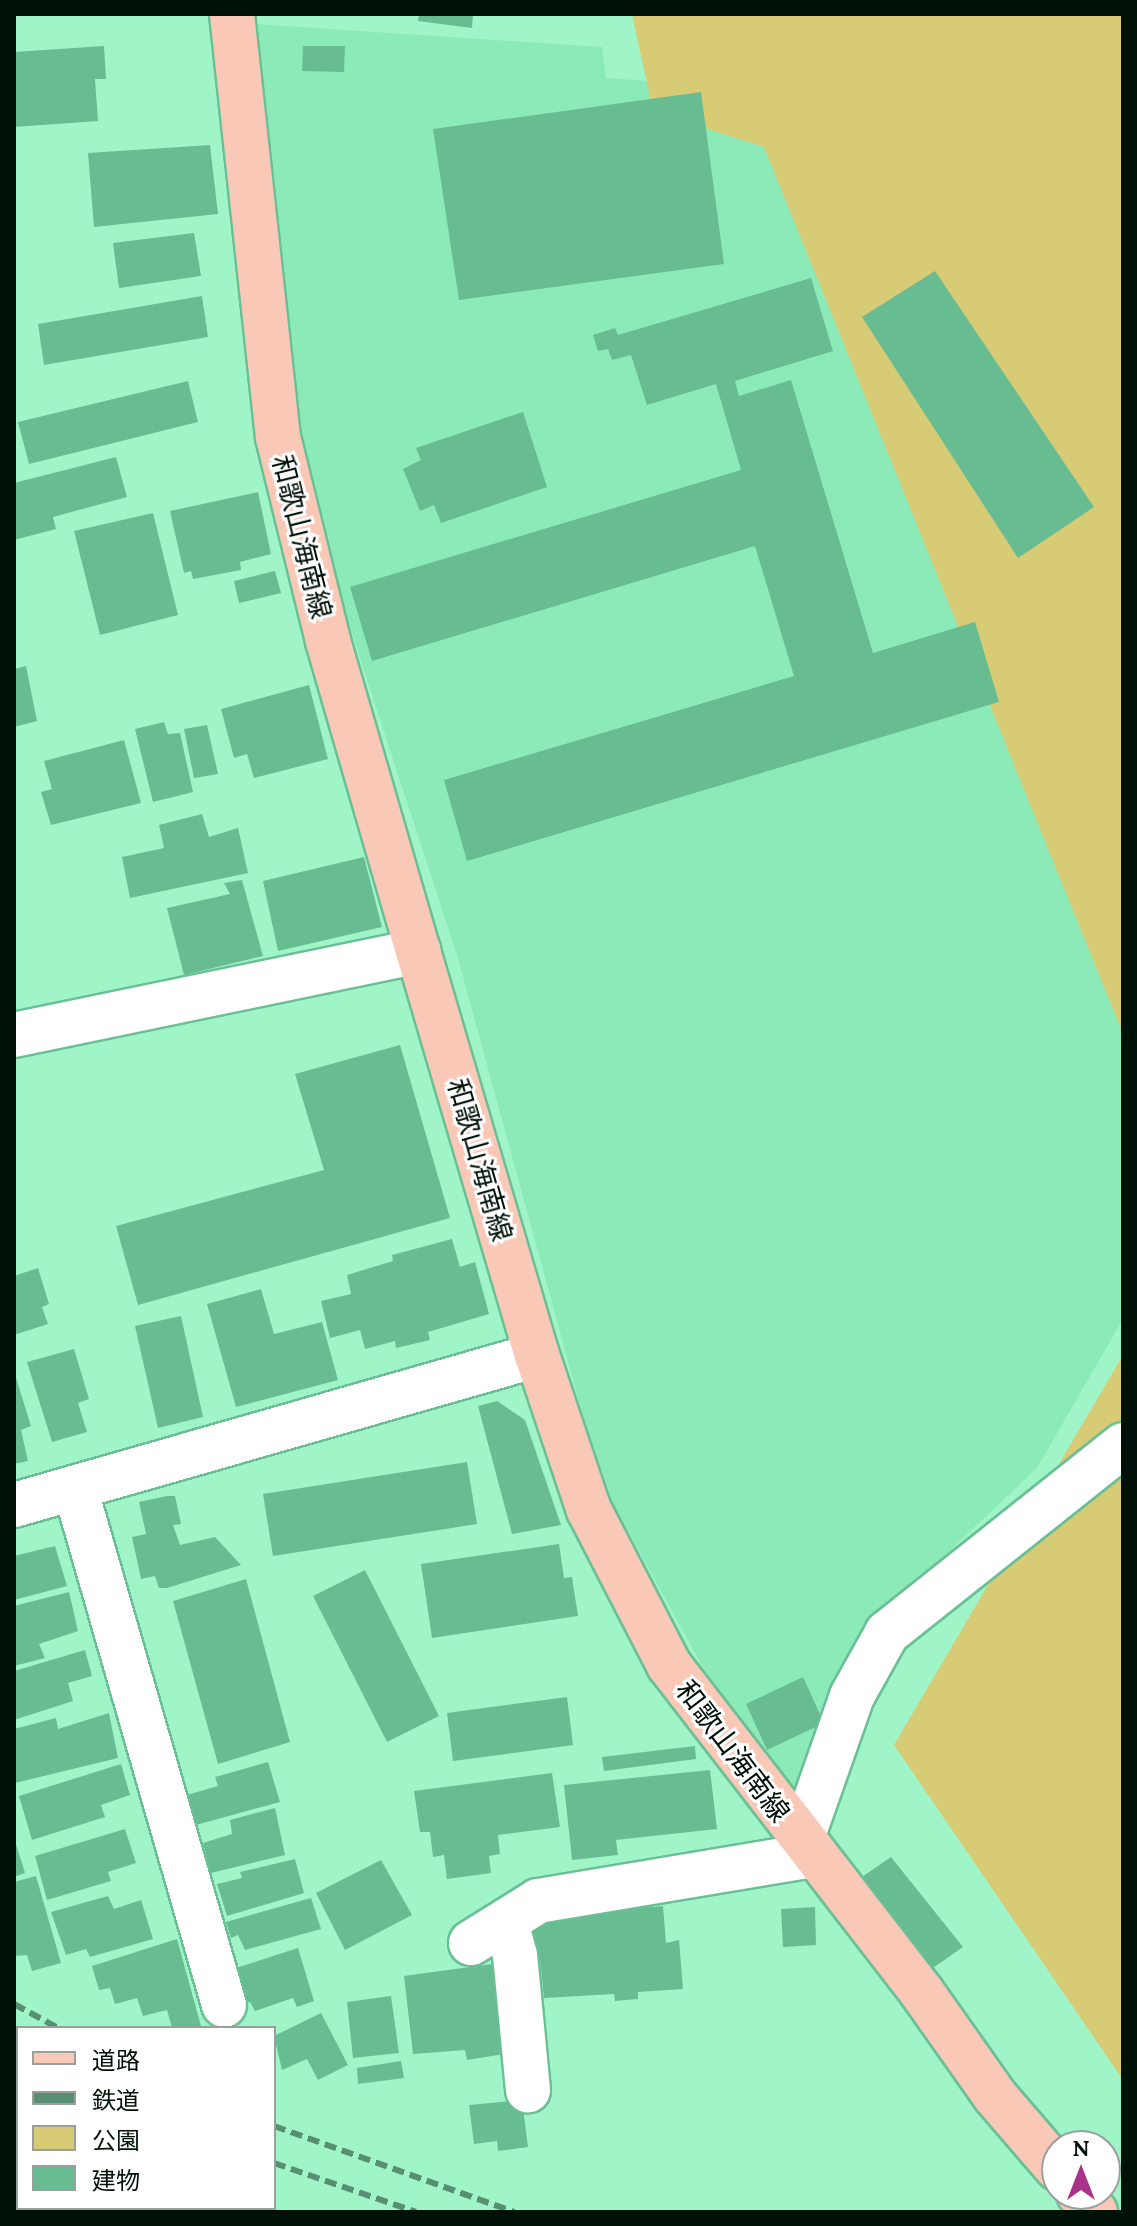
<!DOCTYPE html>
<html>
<head>
<meta charset="utf-8">
<style>
	body { margin:0 }
	#map { position:relative; width:1137px; height:2226px; overflow:hidden; background:#a0f5c8; font-family:Lora,"Noto Sans JP",serif }
	div>[style] { position:absolute }
	.built>* { inset:0; background:#8ceab9 }
	.green>* { inset:0; background:#d8cb76 }
	.building>* { inset:0; background:#68bc92 }
	.roads { filter:drop-shadow(2px 0 #6bbf95) drop-shadow(-2px 0 #6bbf95) drop-shadow(0 2px #6bbf95) drop-shadow(0 -2px #6bbf95) }
	.minor>* { height:44px; margin:-22px; padding:0 22px; transform-origin:22px; border-radius:22px; background:#fff }
	.major>* { height:44px; margin:-22px; padding:0 22px; transform-origin:22px; border-radius:22px; background:#fac8b7 }
	.rail>* { height:6px; margin-top:-3px; transform-origin:0; background:repeating-linear-gradient(90deg,#588e71 0 12px,transparent 0 18px) }
	span { translate:-50% -50%; white-space:nowrap; text-align:center; line-height:1.15; -webkit-text-stroke:6px #fff; paint-order:stroke }
	.street-label { font-size:28px; color:#001207 }
	.frame { position:absolute; inset:0; border:16px solid #001207; pointer-events:none }
	.legend { position:absolute; left:16px; top:2026px; width:260px; height:184px; box-sizing:border-box; background:#fff; border:2px solid #99a09c; margin:0; padding:10px 14px; list-style:none; font-size:24px; color:#001207 }
	.legend li { display:flex; align-items:center; gap:16px; height:40px }
	.legend b { width:40px; border:2px solid #99a09c }
	.north { position:absolute; left:1041px; top:2130px; width:80px; height:80px; box-sizing:border-box; background:#fff; border:2px solid #99a09c; border-radius:50%; rotate:0deg; font-size:22px; font-weight:700; line-height:32px; text-align:center; color:#001207 }
	.north::after { content:''; display:block; margin:auto; width:28px; height:36px; background:#aa338a; clip-path:polygon(50% 0,100% 100%,50% 72%,0 100%) }
</style>
</head>
<body>
<div id="map">
	<div class="built">
		<div style="clip-path:polygon(255px 24px,602px 47px,606px 78px,719px 86px,874px 289px,1123px 865px,1123px 1319px,1037px 1468px,900px 1598px,796px 1797px,710px 1680px,601px 1482px,457px 955px,322px 542px,288px 381px)"></div>
	</div>
	<div class="green">
		<div style="clip-path:polygon(632px 14px,1123px 14px,1123px 1034px,764px 147px,653px 111px)"></div>
		<div style="clip-path:polygon(1123px 1355px,1123px 2080px,894px 1745px)"></div>
	</div>
	<div class="building">
		<div style="clip-path:polygon(419px 14px,473px 14px,472px 28px,418px 21px)"></div>
		<div style="clip-path:polygon(104px 46px,106px 79px,95px 79px,98px 121px,14px 127px,14px 52px)"></div>
		<div style="clip-path:polygon(303px 46px,345px 46px,344px 72px,302px 71px)"></div>
		<div style="clip-path:polygon(701px 92px,724px 264px,459px 300px,433px 129px)"></div>
		<div style="clip-path:polygon(210px 145px,218px 214px,94px 227px,88px 153px)"></div>
		<div style="clip-path:polygon(194px 233px,201px 276px,119px 288px,113px 243px)"></div>
		<div style="clip-path:polygon(935px 271px,1094px 507px,1018px 558px,862px 317px)"></div>
		<div style="clip-path:polygon(811px 278px,833px 351px,735px 381px,739px 396px,791px 380px,873px 653px,975px 622px,999px 702px,467px 861px,444px 780px,794px 676px,755px 546px,372px 661px,350px 587px,741px 470px,716px 384px,647px 405px,631px 355px,612px 360px,608px 349px,598px 351px,593px 335px,615px 328px,618px 335px)"></div>
		<div style="clip-path:polygon(202px 296px,208px 337px,44px 365px,38px 324px)"></div>
		<div style="clip-path:polygon(188px 381px,198px 422px,29px 464px,18px 422px)"></div>
		<div style="clip-path:polygon(523px 412px,547px 487px,441px 523px,434px 505px,420px 511px,403px 469px,421px 460px,416px 448px)"></div>
		<div style="clip-path:polygon(116px 457px,127px 497px,53px 517px,56px 529px,14px 540px,14px 483px)"></div>
		<div style="clip-path:polygon(258px 492px,271px 554px,240px 562px,241px 570px,193px 579px,191px 571px,184px 573px,170px 511px)"></div>
		<div style="clip-path:polygon(153px 513px,178px 615px,100px 635px,74px 531px)"></div>
		<div style="clip-path:polygon(275px 571px,281px 593px,239px 603px,234px 581px)"></div>
		<div style="clip-path:polygon(26px 666px,37px 721px,14px 727px,14px 669px)"></div>
		<div style="clip-path:polygon(309px 685px,328px 759px,254px 778px,247px 754px,234px 758px,221px 709px)"></div>
		<div style="clip-path:polygon(164px 722px,168px 734px,180px 733px,193px 792px,153px 802px,135px 729px)"></div>
		<div style="clip-path:polygon(207px 725px,218px 774px,194px 778px,184px 729px)"></div>
		<div style="clip-path:polygon(124px 740px,141px 803px,51px 825px,41px 792px,52px 789px,44px 761px)"></div>
		<div style="clip-path:polygon(202px 814px,209px 837px,238px 828px,248px 873px,130px 898px,122px 857px,164px 848px,159px 825px)"></div>
		<div style="clip-path:polygon(364px 857px,382px 927px,278px 951px,263px 881px)"></div>
		<div style="clip-path:polygon(242px 880px,263px 956px,184px 975px,167px 908px,230px 894px,224px 883px)"></div>
		<div style="clip-path:polygon(400px 1045px,450px 1218px,138px 1305px,116px 1226px,324px 1170px,295px 1074px)"></div>
		<div style="clip-path:polygon(452px 1239px,460px 1267px,475px 1262px,489px 1314px,428px 1332px,430px 1340px,396px 1348px,395px 1341px,365px 1349px,360px 1330px,330px 1338px,321px 1301px,351px 1294px,347px 1275px,393px 1261px,392px 1255px)"></div>
		<div style="clip-path:polygon(38px 1268px,49px 1304px,42px 1307px,48px 1324px,14px 1335px,14px 1276px)"></div>
		<div style="clip-path:polygon(261px 1289px,274px 1334px,322px 1322px,338px 1380px,236px 1407px,207px 1304px)"></div>
		<div style="clip-path:polygon(181px 1316px,203px 1417px,158px 1428px,135px 1326px)"></div>
		<div style="clip-path:polygon(74px 1349px,89px 1399px,78px 1403px,87px 1432px,52px 1442px,27px 1362px)"></div>
		<div style="clip-path:polygon(14px 1371px,31px 1426px,21px 1430px,28px 1461px,14px 1464px)"></div>
		<div style="clip-path:polygon(497px 1401px,525px 1420px,561px 1525px,512px 1534px,478px 1406px)"></div>
		<div style="clip-path:polygon(467px 1462px,477px 1524px,273px 1556px,263px 1494px)"></div>
		<div style="clip-path:polygon(167px 1496px,175px 1496px,181px 1524px,173px 1525px,180px 1545px,215px 1537px,241px 1565px,167px 1588px,159px 1588px,155px 1576px,141px 1579px,132px 1537px,146px 1534px,139px 1502px)"></div>
		<div style="clip-path:polygon(559px 1544px,564px 1578px,572px 1577px,578px 1616px,432px 1638px,421px 1564px)"></div>
		<div style="clip-path:polygon(55px 1546px,67px 1586px,14px 1600px,14px 1556px)"></div>
		<div style="clip-path:polygon(365px 1570px,439px 1716px,387px 1742px,313px 1596px)"></div>
		<div style="clip-path:polygon(246px 1579px,290px 1742px,218px 1764px,173px 1601px)"></div>
		<div style="clip-path:polygon(69px 1592px,78px 1631px,39px 1644px,45px 1658px,14px 1666px,14px 1606px)"></div>
		<div style="clip-path:polygon(85px 1650px,92px 1676px,68px 1683px,73px 1701px,14px 1720px,14px 1671px)"></div>
		<div style="clip-path:polygon(803px 1677px,824px 1723px,767px 1750px,746px 1704px)"></div>
		<div style="clip-path:polygon(567px 1697px,573px 1745px,453px 1761px,447px 1713px)"></div>
		<div style="clip-path:polygon(109px 1713px,118px 1758px,15px 1783px,14px 1729px,56px 1718px,58px 1729px)"></div>
		<div style="clip-path:polygon(695px 1746px,696px 1759px,604px 1771px,602px 1757px)"></div>
		<div style="clip-path:polygon(268px 1762px,280px 1802px,196px 1825px,187px 1795px,218px 1786px,215px 1777px)"></div>
		<div style="clip-path:polygon(121px 1764px,130px 1795px,101px 1805px,105px 1817px,32px 1840px,19px 1796px)"></div>
		<div style="clip-path:polygon(710px 1770px,717px 1829px,616px 1840px,618px 1855px,572px 1860px,564px 1785px)"></div>
		<div style="clip-path:polygon(552px 1773px,560px 1827px,498px 1835px,500px 1854px,489px 1856px,491px 1873px,447px 1879px,444px 1855px,433px 1857px,430px 1832px,420px 1832px,414px 1791px)"></div>
		<div style="clip-path:polygon(275px 1808px,285px 1855px,211px 1873px,203px 1843px,232px 1834px,230px 1820px)"></div>
		<div style="clip-path:polygon(125px 1829px,136px 1863px,108px 1872px,111px 1881px,47px 1900px,35px 1856px)"></div>
		<div style="clip-path:polygon(14px 1838px,25px 1873px,14px 1877px)"></div>
		<div style="clip-path:polygon(891px 1857px,963px 1947px,930px 1970px,859px 1879px)"></div>
		<div style="clip-path:polygon(295px 1859px,304px 1893px,227px 1916px,217px 1884px,242px 1878px,240px 1872px)"></div>
		<div style="clip-path:polygon(381px 1860px,412px 1915px,345px 1950px,316px 1893px)"></div>
		<div style="clip-path:polygon(36px 1876px,61px 1963px,32px 1971px,27px 1955px,14px 1956px,14px 1882px)"></div>
		<div style="clip-path:polygon(108px 1896px,114px 1909px,141px 1900px,153px 1939px,90px 1957px,86px 1949px,66px 1955px,51px 1912px)"></div>
		<div style="clip-path:polygon(311px 1898px,321px 1929px,245px 1950px,238px 1935px,231px 1938px,226px 1922px)"></div>
		<div style="clip-path:polygon(663px 1906px,666px 1943px,679px 1940px,683px 1989px,638px 1992px,638px 1999px,615px 2001px,614px 1994px,544px 1998px,540px 1960px,531px 1959px,527px 1917px)"></div>
		<div style="clip-path:polygon(815px 1907px,816px 1945px,783px 1947px,781px 1909px)"></div>
		<div style="clip-path:polygon(177px 1939px,201px 2026px,172px 2028px,167px 2010px,143px 2016px,137px 1998px,115px 2004px,110px 1988px,99px 1990px,92px 1966px)"></div>
		<div style="clip-path:polygon(298px 1948px,314px 2001px,297px 2007px,293px 1998px,255px 2011px,250px 2002px,237px 2005px,227px 1971px)"></div>
		<div style="clip-path:polygon(492px 1964px,496px 2000px,504px 1998px,504px 2054px,467px 2060px,465px 2050px,413px 2054px,404px 1976px)"></div>
		<div style="clip-path:polygon(391px 1996px,399px 2053px,353px 2058px,347px 2002px)"></div>
		<div style="clip-path:polygon(321px 2013px,348px 2065px,318px 2080px,307px 2059px,282px 2070px,274px 2036px)"></div>
		<div style="clip-path:polygon(401px 2061px,404px 2078px,358px 2084px,357px 2068px)"></div>
		<div style="clip-path:polygon(522px 2100px,528px 2147px,498px 2151px,497px 2141px,474px 2144px,469px 2105px)"></div>
	</div>
	<div class="roads">
		<div class="minor">
			<div style="left:14px;top:1035px;width:413px;rotate:-11.7deg"></div>
			<div style="left:75px;top:1488px;width:538px;rotate:73.92deg"></div>
			<div style="left:14px;top:1505px;width:544px;rotate:-16deg"></div>
			<div style="left:801px;top:1841px;width:154px;rotate:-70.6deg"></div>
			<div style="left:852px;top:1696px;width:72px;rotate:-60.9deg"></div>
			<div style="left:887px;top:1633px;width:302px;rotate:-38.5deg"></div>
			<div style="left:506px;top:1922px;width:34px;rotate:75deg"></div>
			<div style="left:515px;top:1955px;width:136px;rotate:84.5deg"></div>
			<div style="left:471px;top:1943px;width:79px;rotate:-32.1deg"></div>
			<div style="left:538px;top:1901px;width:278px;rotate:-9.5deg"></div>
		</div>
		<div class="major">
			<div style="left:232px;top:14px;width:425px;rotate:83.8deg"></div>
			<div style="left:278px;top:437px;width:210px;rotate:76.2deg"></div>
			<div style="left:328px;top:641px;width:323px;rotate:73.8deg"></div>
			<div style="left:418px;top:951px;width:421px;rotate:73.6deg"></div>
			<div style="left:537px;top:1355px;width:163px;rotate:71.5deg"></div>
			<div style="left:589px;top:1510px;width:174px;rotate:62.7deg"></div>
			<div style="left:669px;top:1665px;width:412px;rotate:52.3deg"></div>
			<div style="left:921px;top:1991px;width:128px;rotate:54.8deg"></div>
			<div style="left:995px;top:2096px;width:95px;rotate:49.3deg"></div>
			<div style="left:1079px;top:2194px;width:24px;rotate:48deg"></div>
		</div>
	</div>
	<div class="rail">
		<div style="left:14px;top:2004px;width:50px;rotate:28.6deg"></div>
		<div style="left:14px;top:2042px;width:4px;rotate:27deg"></div>
		<div style="left:274px;top:2126px;width:255px;rotate:19.7deg"></div>
		<div style="left:274px;top:2163px;width:150px;rotate:19deg"></div>
	</div>
	<div class="street-label">
		<span style="left:302px;top:537px;rotate:76deg">和歌山海南線</span>
		<span style="left:480px;top:1160px;rotate:74deg">和歌山海南線</span>
		<span style="left:733px;top:1751px;rotate:53deg">和歌山海南線</span>
	</div>
	<div class="frame"></div>
	<ul class="legend">
	<li><b style="height:10px;background:#fac8b7"></b>道路</li>
	<li><b style="height:10px;background:#588e71"></b>鉄道</li>
	<li><b style="height:22px;background:#d8cb76"></b>公園</li>
	<li><b style="height:22px;background:#68bc92"></b>建物</li>
	</ul>
	<div class="north">N</div>
</div>
</body>
</html>
